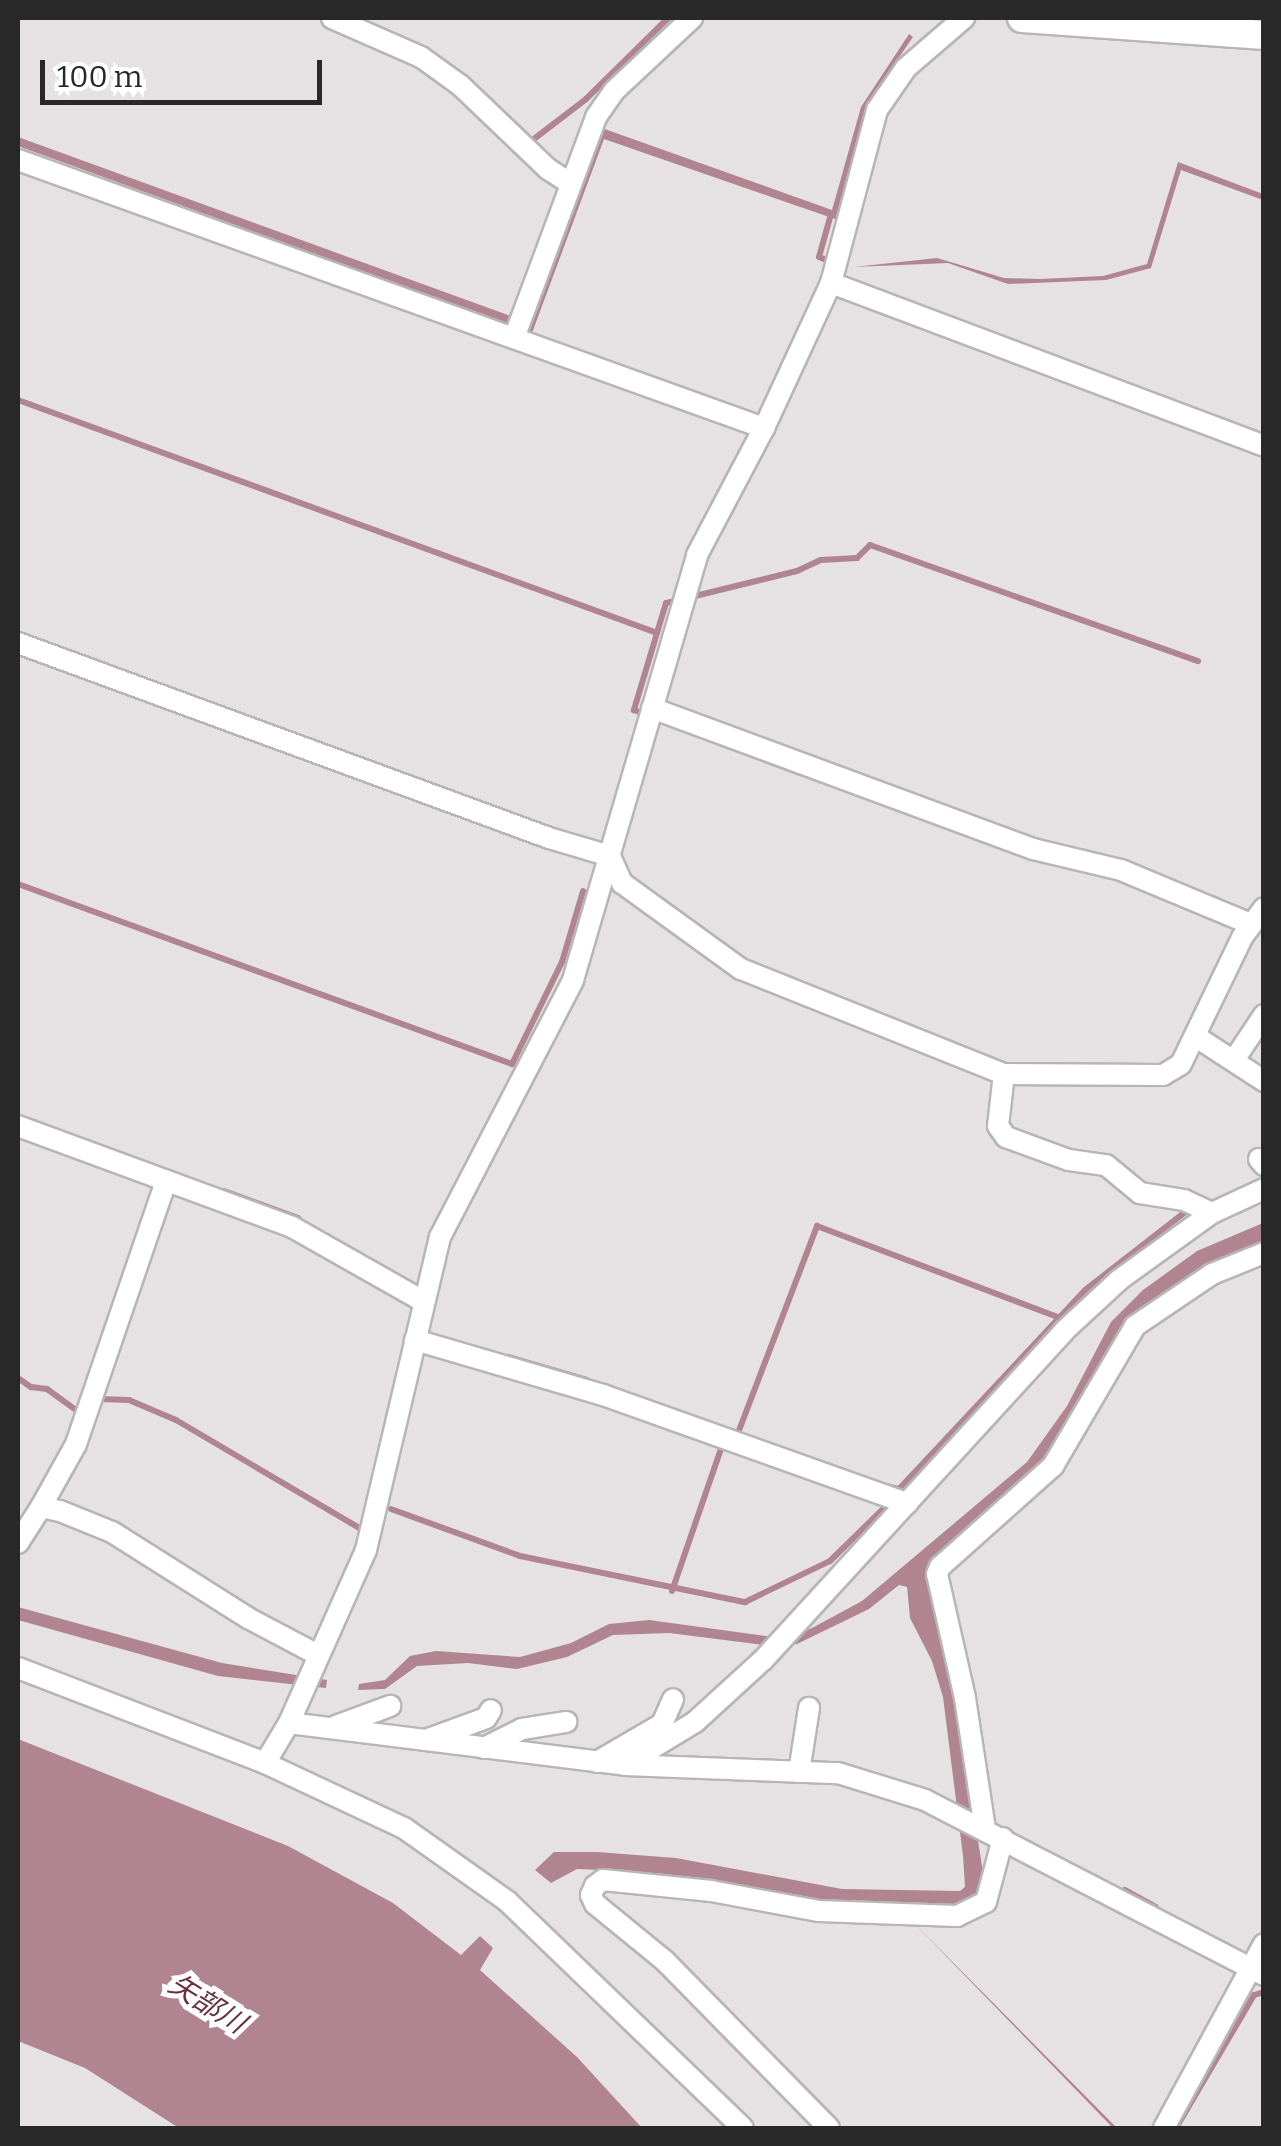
<!DOCTYPE html>
<html>
<head>
<meta charset="utf-8">
<style>
	body { margin:0 }
	#map { position:relative; width:1281px; height:2146px; overflow:hidden; background:#e6e2e3; font-family:Bitter,"Noto Sans JP",serif }
	div>[style] { position:absolute }
	.water>* { inset:0; background:#b08591 }
	.stream>* { height:6px; margin:-3px; padding:0 3px; transform-origin:3px; border-radius:3px; background:#b08591 }
	.roads { filter:drop-shadow(2px 0 #b8b5b6) drop-shadow(-2px 0 #b8b5b6) drop-shadow(0 2px #b8b5b6) drop-shadow(0 -2px #b8b5b6) }
	.minor>* { height:20px; margin:-10px; padding:0 10px; transform-origin:10px; border-radius:10px; background:#fff }
	.major>* { height:28px; margin:-14px; padding:0 14px; transform-origin:14px; border-radius:14px; background:#fff }
	span { translate:-50% -50%; white-space:nowrap; text-align:center; line-height:1.15; -webkit-text-stroke:10px #fff; paint-order:stroke }
	.water-label { font-size:28px; color:#692f42; font-style:italic }
	.frame { position:absolute; inset:0; border:20px solid #292828; pointer-events:none }
	.scale { position:absolute; left:40px; top:60px; width:282px; height:45px; box-sizing:border-box; border:5px solid #292828; border-top:0; padding-left:12px; font-size:30px; line-height:35px; white-space:nowrap; color:#292828; -webkit-text-stroke:8px #fff; paint-order:stroke }
</style>
</head>
<body>
<div id="map">
	<div class="water">
		<div style="clip-path:polygon(909px 34px,913px 37px,876px 91px,865px 115px,838px 220px,604px 139px,532px 333px,18px 146px,18px 137px,527px 322px,599px 127px,832px 210px,861px 107px)"></div>
		<div style="clip-path:polygon(1178px 162px,1263px 194px,1263px 200px,1181px 170px,1151px 268px,1106px 280px,1008px 284px,948px 263px,854px 267px,937px 258px,1004px 278px,1040px 279px,1103px 276px,1147px 264px)"></div>
		<div style="clip-path:polygon(1263px 1223px,1263px 1243px,1198px 1269px,1139px 1313px,1073px 1423px,1036px 1472px,927px 1583px,933px 1592px,951px 1669px,985px 1885px,982px 1894px,966px 1908px,824px 1904px,664px 1874px,600px 1870px,577px 1869px,551px 1883px,535px 1870px,554px 1852px,597px 1852px,676px 1858px,842px 1889px,960px 1891px,965px 1887px,963px 1856px,943px 1697px,932px 1661px,910px 1618px,907px 1587px,899px 1585px,869px 1609px,797px 1644px,764px 1645px,669px 1633px,613px 1635px,567px 1657px,517px 1669px,468px 1663px,417px 1666px,385px 1689px,358px 1690px,359px 1684px,385px 1680px,410px 1656px,436px 1651px,520px 1657px,571px 1643px,609px 1624px,649px 1620px,765px 1636px,795px 1635px,812px 1628px,862px 1601px,1027px 1462px,1067px 1406px,1111px 1322px,1143px 1290px,1197px 1251px)"></div>
		<div style="clip-path:polygon(18px 1607px,222px 1663px,327px 1680px,326px 1688px,218px 1676px,18px 1620px)"></div>
		<div style="clip-path:polygon(18px 1739px,288px 1846px,393px 1903px,461px 1955px,480px 1936px,493px 1948px,480px 1970px,577px 2057px,642px 2128px,179px 2128px,85px 2068px,18px 2041px)"></div>
		<div style="clip-path:polygon(911px 1920px,1117px 2128px,1113px 2128px)"></div>
	</div>
	<div class="stream">
		<div style="left:530px;top:142px;width:71px;rotate:-37.5deg"></div>
		<div style="left:586px;top:99px;width:115px;rotate:-44.6deg"></div>
		<div style="left:824px;top:259px;width:5px;rotate:-158deg"></div>
		<div style="left:819px;top:257px;width:45px;rotate:-74.4deg"></div>
		<div style="left:18px;top:400px;width:680px;rotate:20.03deg"></div>
		<div style="left:691px;top:597px;width:109px;rotate:-13.8deg"></div>
		<div style="left:797px;top:571px;width:26px;rotate:-25deg"></div>
		<div style="left:821px;top:560px;width:36px;rotate:-3deg"></div>
		<div style="left:857px;top:558px;width:18px;rotate:-45deg"></div>
		<div style="left:870px;top:545px;width:348px;rotate:19.5deg"></div>
		<div style="left:679px;top:600px;width:13px;rotate:167deg"></div>
		<div style="left:666px;top:603px;width:112px;rotate:106.7deg"></div>
		<div style="left:634px;top:710px;width:178px;rotate:20.8deg"></div>
		<div style="left:18px;top:884px;width:526px;rotate:20.02deg"></div>
		<div style="left:512px;top:1064px;width:114px;rotate:-63.9deg"></div>
		<div style="left:562px;top:962px;width:74px;rotate:-73.5deg"></div>
		<div style="left:224px;top:1191px;width:79px;rotate:20deg"></div>
		<div style="left:508px;top:1357px;width:82px;rotate:16.2deg"></div>
		<div style="left:18px;top:1378px;width:16px;rotate:35deg"></div>
		<div style="left:31px;top:1387px;width:16px;rotate:7deg"></div>
		<div style="left:47px;top:1389px;width:36px;rotate:36deg"></div>
		<div style="left:99px;top:1399px;width:30px;rotate:2deg"></div>
		<div style="left:129px;top:1400px;width:51px;rotate:23.1deg"></div>
		<div style="left:176px;top:1420px;width:211px;rotate:30.5deg"></div>
		<div style="left:738px;top:1433px;width:222px;rotate:-69.1deg"></div>
		<div style="left:817px;top:1226px;width:258px;rotate:20.7deg"></div>
		<div style="left:886px;top:1486px;width:13px;rotate:13deg"></div>
		<div style="left:899px;top:1489px;width:272px;rotate:-46.9deg"></div>
		<div style="left:1085px;top:1290px;width:132px;rotate:-37.9deg"></div>
		<div style="left:391px;top:1509px;width:137px;rotate:20deg"></div>
		<div style="left:520px;top:1556px;width:230px;rotate:11.6deg"></div>
		<div style="left:745px;top:1602px;width:94px;rotate:-25.8deg"></div>
		<div style="left:830px;top:1561px;width:77px;rotate:-44.5deg"></div>
		<div style="left:672px;top:1591px;width:150px;rotate:-71deg"></div>
		<div style="left:1125px;top:1890px;width:35px;rotate:29deg"></div>
		<div style="left:1176px;top:2128px;width:154px;rotate:-59.6deg"></div>
		<div style="left:1254px;top:1995px;width:10px;rotate:-17deg"></div>
	</div>
	<div class="roads">
		<div class="minor">
			<div style="left:332px;top:18px;width:97px;rotate:23.7deg"></div>
			<div style="left:421px;top:57px;width:48px;rotate:35.7deg"></div>
			<div style="left:460px;top:85px;width:122px;rotate:43.7deg"></div>
			<div style="left:548px;top:169px;width:27px;rotate:33deg"></div>
			<div style="left:18px;top:160px;width:793px;rotate:19.76deg"></div>
			<div style="left:831px;top:283px;width:463px;rotate:20.6deg"></div>
			<div style="left:514px;top:338px;width:236px;rotate:-69.6deg"></div>
			<div style="left:596px;top:117px;width:32px;rotate:-55deg"></div>
			<div style="left:614px;top:91px;width:107px;rotate:-43.1deg"></div>
			<div style="left:18px;top:643px;width:566px;rotate:20.16deg"></div>
			<div style="left:549px;top:838px;width:64px;rotate:16.4deg"></div>
			<div style="left:652px;top:708px;width:406px;rotate:20.3deg"></div>
			<div style="left:1033px;top:849px;width:90px;rotate:13.4deg"></div>
			<div style="left:1121px;top:870px;width:141px;rotate:22.6deg"></div>
			<div style="left:610px;top:856px;width:30px;rotate:66deg"></div>
			<div style="left:622px;top:883px;width:147px;rotate:35.9deg"></div>
			<div style="left:741px;top:969px;width:283px;rotate:21.8deg"></div>
			<div style="left:1004px;top:1074px;width:159px;rotate:0.4deg"></div>
			<div style="left:1163px;top:1075px;width:21px;rotate:-31deg"></div>
			<div style="left:1181px;top:1064px;width:142px;rotate:-64.2deg"></div>
			<div style="left:1243px;top:936px;width:35px;rotate:-53deg"></div>
			<div style="left:1198px;top:1038px;width:79px;rotate:33.1deg"></div>
			<div style="left:1234px;top:1060px;width:54px;rotate:-56.3deg"></div>
			<div style="left:1004px;top:1074px;width:52px;rotate:96.6deg"></div>
			<div style="left:998px;top:1126px;width:14px;rotate:54deg"></div>
			<div style="left:1006px;top:1137px;width:67px;rotate:20.1deg"></div>
			<div style="left:1069px;top:1160px;width:37px;rotate:8deg"></div>
			<div style="left:1106px;top:1165px;width:44px;rotate:39.5deg"></div>
			<div style="left:1140px;top:1193px;width:45px;rotate:9deg"></div>
			<div style="left:1184px;top:1200px;width:31px;rotate:25deg"></div>
			<div style="left:18px;top:1126px;width:292px;rotate:20.2deg"></div>
			<div style="left:292px;top:1227px;width:150px;rotate:29.5deg"></div>
			<div style="left:1259px;top:1159px;width:8px;rotate:50deg"></div>
			<div style="left:415px;top:1340px;width:196px;rotate:16.3deg"></div>
			<div style="left:603px;top:1395px;width:323px;rotate:19.6deg"></div>
			<div style="left:41px;top:1507px;width:72px;rotate:-60.9deg"></div>
			<div style="left:76px;top:1444px;width:278px;rotate:-71.1deg"></div>
			<div style="left:18px;top:1543px;width:43px;rotate:-57.4deg"></div>
			<div style="left:41px;top:1507px;width:19px;rotate:12deg"></div>
			<div style="left:60px;top:1511px;width:56px;rotate:22deg"></div>
			<div style="left:112px;top:1532px;width:161px;rotate:32.3deg"></div>
			<div style="left:248px;top:1618px;width:77px;rotate:27.9deg"></div>
			<div style="left:18px;top:1668px;width:265px;rotate:21deg"></div>
			<div style="left:265px;top:1763px;width:153px;rotate:25.1deg"></div>
			<div style="left:404px;top:1828px;width:126px;rotate:35.3deg"></div>
			<div style="left:507px;top:1901px;width:327px;rotate:43.9deg"></div>
			<div style="left:289px;top:1723px;width:339px;rotate:7.1deg"></div>
			<div style="left:625px;top:1765px;width:213px;rotate:2.2deg"></div>
			<div style="left:838px;top:1773px;width:91px;rotate:17.2deg"></div>
			<div style="left:925px;top:1800px;width:382px;rotate:27.3deg"></div>
			<div style="left:336px;top:1726px;width:58px;rotate:-20.3deg"></div>
			<div style="left:426px;top:1740px;width:64px;rotate:-20.1deg"></div>
			<div style="left:486px;top:1718px;width:9px;rotate:-58deg"></div>
			<div style="left:484px;top:1748px;width:42px;rotate:-26.6deg"></div>
			<div style="left:522px;top:1729px;width:45px;rotate:-9deg"></div>
			<div style="left:597px;top:1762px;width:75px;rotate:-30.3deg"></div>
			<div style="left:662px;top:1724px;width:27px;rotate:-66deg"></div>
			<div style="left:265px;top:1763px;width:47px;rotate:-59deg"></div>
			<div style="left:289px;top:1723px;width:189px;rotate:-66deg"></div>
			<div style="left:366px;top:1550px;width:322px;rotate:-76.7deg"></div>
			<div style="left:440px;top:1237px;width:289px;rotate:-62.6deg"></div>
			<div style="left:573px;top:980px;width:443px;rotate:-73.7deg"></div>
			<div style="left:697px;top:555px;width:144px;rotate:-62.2deg"></div>
			<div style="left:764px;top:428px;width:160px;rotate:-65.2deg"></div>
			<div style="left:831px;top:283px;width:179px;rotate:-75.1deg"></div>
			<div style="left:877px;top:110px;width:51px;rotate:-55.4deg"></div>
			<div style="left:906px;top:68px;width:77px;rotate:-40.8deg"></div>
			<div style="left:626px;top:1764px;width:81px;rotate:-31.3deg"></div>
			<div style="left:695px;top:1722px;width:92px;rotate:-42.4deg"></div>
			<div style="left:763px;top:1660px;width:446px;rotate:-47.5deg"></div>
			<div style="left:1064px;top:1331px;width:75px;rotate:-42.8deg"></div>
			<div style="left:1119px;top:1280px;width:115px;rotate:-35.8deg"></div>
			<div style="left:1212px;top:1213px;width:57px;rotate:-24.8deg"></div>
			<div style="left:799px;top:1772px;width:65px;rotate:-81.1deg"></div>
			<div style="left:985px;top:1829px;width:133px;rotate:-98.7deg"></div>
			<div style="left:965px;top:1698px;width:127px;rotate:-102.7deg"></div>
			<div style="left:937px;top:1574px;width:8px;rotate:-67deg"></div>
			<div style="left:940px;top:1567px;width:152px;rotate:-41.8deg"></div>
			<div style="left:1053px;top:1466px;width:162px;rotate:-59.6deg"></div>
			<div style="left:1135px;top:1326px;width:93px;rotate:-34deg"></div>
			<div style="left:1212px;top:1274px;width:56px;rotate:-22deg"></div>
			<div style="left:829px;top:2128px;width:234px;rotate:-134.5deg"></div>
			<div style="left:665px;top:1961px;width:90px;rotate:-140.8deg"></div>
			<div style="left:595px;top:1904px;width:10px;rotate:-114deg"></div>
			<div style="left:591px;top:1895px;width:10px;rotate:-66deg"></div>
			<div style="left:595px;top:1886px;width:10px;rotate:-37deg"></div>
			<div style="left:603px;top:1880px;width:109px;rotate:5.8deg"></div>
			<div style="left:711px;top:1891px;width:110px;rotate:10.5deg"></div>
			<div style="left:819px;top:1911px;width:138px;rotate:2.1deg"></div>
			<div style="left:957px;top:1916px;width:32px;rotate:-26deg"></div>
			<div style="left:986px;top:1902px;width:66px;rotate:-75.1deg"></div>
			<div style="left:1164px;top:2128px;width:209px;rotate:-61.5deg"></div>
		</div>
		<div class="major">
			<div style="left:1022px;top:18px;width:243px;rotate:4deg"></div>
		</div>
	</div>
	<div class="water-label">
		<span style="left:207px;top:2004px;rotate:32deg">矢部川</span>
	</div>
	<div class="frame"></div>
	<div class="scale">100 m</div>
</div>
</body>
</html>
